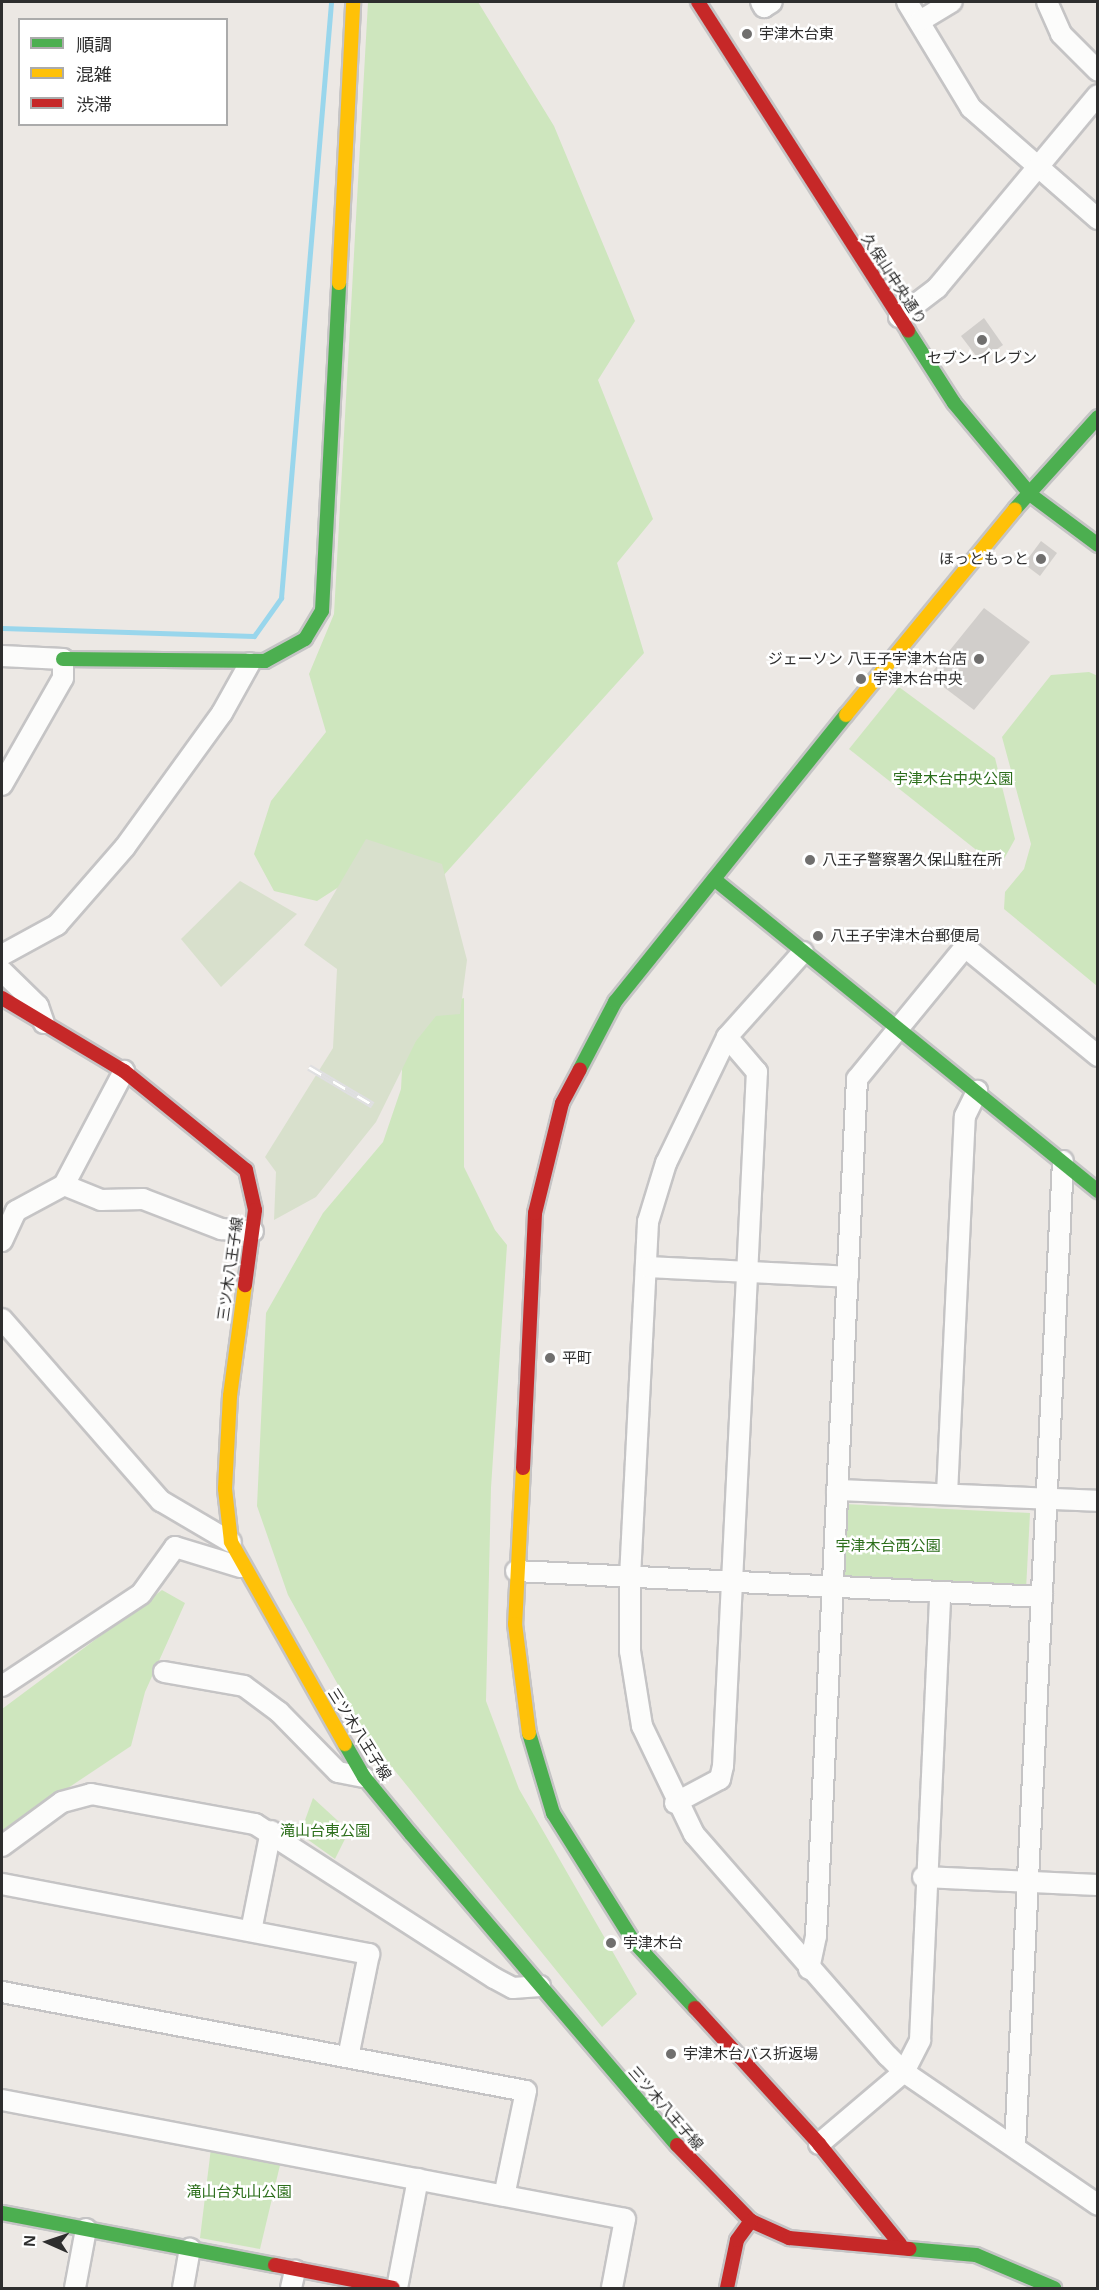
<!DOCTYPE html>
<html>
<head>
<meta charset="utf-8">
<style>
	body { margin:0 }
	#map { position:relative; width:1099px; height:2290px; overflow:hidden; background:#ece8e4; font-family:Arial,"Noto Sans JP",sans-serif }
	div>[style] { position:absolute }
	.green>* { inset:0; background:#cee6be }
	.cemetery>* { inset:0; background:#d8e0cc }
	.stream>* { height:5px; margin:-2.5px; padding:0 2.5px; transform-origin:2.5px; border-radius:2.5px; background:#99d6ec }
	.building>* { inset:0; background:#d1cecb }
	.roads { filter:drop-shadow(2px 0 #c5c4c5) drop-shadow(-2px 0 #c5c4c5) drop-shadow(0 2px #c5c4c5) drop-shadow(0 -2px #c5c4c5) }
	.street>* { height:20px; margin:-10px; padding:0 10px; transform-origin:10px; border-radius:10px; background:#fcfcfb }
	.fast>* { height:14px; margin:-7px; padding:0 7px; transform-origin:7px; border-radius:7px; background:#4caf50 }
	.slow>* { height:14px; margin:-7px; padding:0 7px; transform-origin:7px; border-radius:7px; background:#ffc107 }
	.jam>* { height:14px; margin:-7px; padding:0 7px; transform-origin:7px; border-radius:7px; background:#c62828 }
	.rail>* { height:7px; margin-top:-3.5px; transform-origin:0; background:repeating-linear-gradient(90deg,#fff 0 14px,#dfdfe1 0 28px); box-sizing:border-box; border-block:2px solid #dfdfe1 }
	.dots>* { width:16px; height:16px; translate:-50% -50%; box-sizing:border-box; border:3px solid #fff; border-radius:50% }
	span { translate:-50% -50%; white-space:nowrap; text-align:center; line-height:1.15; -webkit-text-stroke:5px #fff; paint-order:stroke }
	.poi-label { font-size:15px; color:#2e2e2e }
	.left { translate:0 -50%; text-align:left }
	.right { translate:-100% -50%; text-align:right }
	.street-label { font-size:15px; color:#2e2e2e }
	.park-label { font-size:15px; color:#2c6e1b }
	.frame { position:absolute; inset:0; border:3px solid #2e2e2e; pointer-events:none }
	.legend { position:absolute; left:18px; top:18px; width:210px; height:108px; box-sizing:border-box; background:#fff; border:2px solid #ababab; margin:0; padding:8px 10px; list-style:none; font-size:18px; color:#2e2e2e }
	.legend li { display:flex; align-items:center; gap:12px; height:30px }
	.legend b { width:30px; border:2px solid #ababab }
	.north { position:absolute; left:18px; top:2212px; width:60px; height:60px; -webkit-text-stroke:4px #fff; paint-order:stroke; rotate:273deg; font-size:16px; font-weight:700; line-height:24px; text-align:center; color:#2e2e2e }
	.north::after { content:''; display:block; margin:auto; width:21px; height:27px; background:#2e2e2e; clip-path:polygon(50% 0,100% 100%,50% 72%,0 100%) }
</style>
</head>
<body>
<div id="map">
	<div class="green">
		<div style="clip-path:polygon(368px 2px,478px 2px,554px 126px,635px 321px,598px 380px,653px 519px,617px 563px,644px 653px,443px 876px,373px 865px,317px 901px,274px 891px,254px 854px,271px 801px,326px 732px,309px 674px,334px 614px)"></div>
		<div style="clip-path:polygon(1089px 672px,1098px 676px,1097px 986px,1004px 909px,1005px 892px,1024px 869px,1031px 844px,1002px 737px,1051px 675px)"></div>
		<div style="clip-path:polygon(899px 687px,995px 758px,1015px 839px,999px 868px,849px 749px)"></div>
		<div style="clip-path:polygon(464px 998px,464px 1167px,495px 1230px,507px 1245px,491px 1488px,486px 1701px,519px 1789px,637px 1994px,602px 2027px,366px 1735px,288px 1595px,257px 1506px,266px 1313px,323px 1213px,383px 1142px,401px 1089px,405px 1015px)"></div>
		<div style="clip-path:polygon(844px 1504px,1030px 1513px,1026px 1590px,839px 1583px)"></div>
		<div style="clip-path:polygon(162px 1590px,185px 1603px,145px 1692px,131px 1746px,2px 1832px,2px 1709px)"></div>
		<div style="clip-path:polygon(313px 1798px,349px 1831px,335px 1859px,300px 1834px)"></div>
		<div style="clip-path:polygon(211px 2148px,281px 2161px,260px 2249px,200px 2238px)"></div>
	</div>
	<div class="cemetery">
		<div style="clip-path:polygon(366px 839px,442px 864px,467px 960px,460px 1014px,436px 1016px,416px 1041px,376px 1122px,316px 1197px,274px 1220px,276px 1172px,265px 1157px,333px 1048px,337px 969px,304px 945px)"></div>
		<div style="clip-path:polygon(240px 881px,297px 914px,221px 987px,181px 939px)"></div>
	</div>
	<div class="stream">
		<div style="left:2px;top:628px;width:252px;rotate:1.8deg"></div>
		<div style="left:254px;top:636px;width:47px;rotate:-54.6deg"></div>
		<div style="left:281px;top:598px;width:598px;rotate:-85.2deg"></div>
	</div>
	<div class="building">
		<div style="clip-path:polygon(984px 318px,1003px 345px,980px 361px,961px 336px)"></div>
		<div style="clip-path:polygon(1041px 541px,1057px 553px,1040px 576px,1024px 564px)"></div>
		<div style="clip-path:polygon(984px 608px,1030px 642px,974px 710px,929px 676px)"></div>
	</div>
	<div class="roads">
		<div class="street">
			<div style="left:761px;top:2px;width:6px;rotate:59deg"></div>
			<div style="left:764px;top:7px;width:9px;rotate:-32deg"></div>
			<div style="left:907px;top:2px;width:124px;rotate:58.9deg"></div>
			<div style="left:971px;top:108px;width:169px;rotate:41.2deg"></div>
			<div style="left:1047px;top:2px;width:35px;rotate:66deg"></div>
			<div style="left:1061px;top:34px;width:52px;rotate:45deg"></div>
			<div style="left:920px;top:21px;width:37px;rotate:-31deg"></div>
			<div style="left:899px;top:317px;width:48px;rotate:-37.3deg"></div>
			<div style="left:937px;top:288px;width:251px;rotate:-50.2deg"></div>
			<div style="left:2px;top:656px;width:61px;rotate:2.8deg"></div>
			<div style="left:63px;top:659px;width:19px;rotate:90deg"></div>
			<div style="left:63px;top:678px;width:123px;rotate:119.7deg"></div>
			<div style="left:803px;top:952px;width:114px;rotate:131.8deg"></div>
			<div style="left:727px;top:1037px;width:140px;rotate:115.8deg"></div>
			<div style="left:666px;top:1163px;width:62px;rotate:107deg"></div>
			<div style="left:648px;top:1222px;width:355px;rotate:92.9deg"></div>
			<div style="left:630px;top:1577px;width:74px;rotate:90deg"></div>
			<div style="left:630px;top:1651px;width:76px;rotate:80.9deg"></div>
			<div style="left:642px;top:1726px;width:120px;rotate:64.3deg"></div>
			<div style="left:694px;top:1834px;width:295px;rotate:48.9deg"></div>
			<div style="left:888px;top:2056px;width:23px;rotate:45deg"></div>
			<div style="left:904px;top:2072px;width:235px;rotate:34.4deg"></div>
			<div style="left:2px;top:955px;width:63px;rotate:-28.6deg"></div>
			<div style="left:57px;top:925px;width:103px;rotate:-48.9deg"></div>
			<div style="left:125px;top:847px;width:165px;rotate:-54.1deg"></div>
			<div style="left:222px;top:713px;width:57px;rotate:-60.8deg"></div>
			<div style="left:2px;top:971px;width:50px;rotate:44.2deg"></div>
			<div style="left:38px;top:1006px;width:18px;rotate:71deg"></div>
			<div style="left:64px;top:1185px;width:40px;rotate:22deg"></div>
			<div style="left:101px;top:1200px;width:42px;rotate:-1.4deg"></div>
			<div style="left:143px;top:1199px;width:84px;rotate:21deg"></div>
			<div style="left:221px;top:1229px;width:32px;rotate:4deg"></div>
			<div style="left:2px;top:1241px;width:33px;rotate:-65deg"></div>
			<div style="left:16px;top:1211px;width:55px;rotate:-28.4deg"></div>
			<div style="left:64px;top:1185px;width:129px;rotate:-62.2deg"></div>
			<div style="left:647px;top:1267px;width:201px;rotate:2.8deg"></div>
			<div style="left:2px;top:1319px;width:242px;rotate:48.9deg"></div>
			<div style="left:161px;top:1501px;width:81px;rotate:30.4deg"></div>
			<div style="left:837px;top:1490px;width:261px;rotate:2.4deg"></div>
			<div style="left:947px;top:1494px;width:378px;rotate:-87.3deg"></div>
			<div style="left:965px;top:1116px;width:28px;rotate:-64deg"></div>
			<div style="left:516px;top:1571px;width:527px;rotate:2.83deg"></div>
			<div style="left:164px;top:1672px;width:81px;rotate:9.9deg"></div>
			<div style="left:244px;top:1686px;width:44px;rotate:36.6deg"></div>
			<div style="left:279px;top:1712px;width:84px;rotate:45.5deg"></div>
			<div style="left:338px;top:1772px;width:26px;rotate:11deg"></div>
			<div style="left:2px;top:1686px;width:167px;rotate:-33.5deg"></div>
			<div style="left:141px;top:1594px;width:58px;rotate:-54.1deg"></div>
			<div style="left:175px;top:1547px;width:69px;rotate:16.9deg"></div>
			<div style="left:675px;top:1803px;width:51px;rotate:-28.1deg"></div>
			<div style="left:720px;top:1779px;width:13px;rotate:-77deg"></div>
			<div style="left:723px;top:1766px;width:695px;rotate:-87.2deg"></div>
			<div style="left:757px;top:1072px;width:46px;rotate:-130.6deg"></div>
			<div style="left:2px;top:1846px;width:74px;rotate:-36.3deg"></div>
			<div style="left:62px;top:1802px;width:30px;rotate:-15deg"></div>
			<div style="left:91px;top:1794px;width:167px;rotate:10.4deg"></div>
			<div style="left:255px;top:1824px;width:284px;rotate:32.8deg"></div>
			<div style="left:494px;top:1978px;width:21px;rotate:28deg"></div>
			<div style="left:513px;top:1988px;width:27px;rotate:-4deg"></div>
			<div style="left:923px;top:1877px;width:175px;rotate:2.6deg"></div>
			<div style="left:2px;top:1884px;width:374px;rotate:10.8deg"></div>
			<div style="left:369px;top:1954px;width:105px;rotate:101.5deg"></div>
			<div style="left:251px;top:1931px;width:102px;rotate:-78.7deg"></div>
			<div style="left:809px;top:1969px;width:34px;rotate:-78deg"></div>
			<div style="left:816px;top:1936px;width:858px;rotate:-87.26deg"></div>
			<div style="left:857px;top:1079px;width:171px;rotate:-50.7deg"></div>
			<div style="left:965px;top:947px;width:172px;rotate:39.3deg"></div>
			<div style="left:2px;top:1992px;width:533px;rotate:10.7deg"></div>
			<div style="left:526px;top:2091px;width:107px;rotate:101.8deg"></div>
			<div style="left:2px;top:2100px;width:634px;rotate:10.81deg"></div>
			<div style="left:625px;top:2219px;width:70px;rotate:100.7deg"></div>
			<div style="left:819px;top:2144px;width:111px;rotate:-40.3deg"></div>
			<div style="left:904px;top:2072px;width:36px;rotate:-63deg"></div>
			<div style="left:920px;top:2040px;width:448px;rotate:-87.4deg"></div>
			<div style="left:1015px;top:2146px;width:986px;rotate:-87.21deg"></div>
			<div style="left:75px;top:2288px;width:60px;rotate:-79.4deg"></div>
			<div style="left:183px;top:2288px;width:40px;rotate:-80deg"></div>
			<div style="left:291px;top:2288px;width:18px;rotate:-77deg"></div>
			<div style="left:397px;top:2288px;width:111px;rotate:-79.1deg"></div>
		</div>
		<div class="fast">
			<div style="left:908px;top:331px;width:85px;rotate:57.4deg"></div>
			<div style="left:954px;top:403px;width:120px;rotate:50.1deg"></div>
			<div style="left:1031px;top:495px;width:84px;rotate:36.7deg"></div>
			<div style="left:1015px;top:509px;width:124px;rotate:-47.9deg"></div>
			<div style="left:63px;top:659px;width:202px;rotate:0.6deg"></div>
			<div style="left:265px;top:661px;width:46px;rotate:-28.8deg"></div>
			<div style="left:305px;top:639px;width:33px;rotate:-59deg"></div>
			<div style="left:322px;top:611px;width:328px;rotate:-87deg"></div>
			<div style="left:714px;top:879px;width:495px;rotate:39.1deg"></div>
			<div style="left:580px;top:1069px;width:76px;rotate:-62.4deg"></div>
			<div style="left:615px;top:1002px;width:368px;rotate:-51.2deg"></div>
			<div style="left:529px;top:1733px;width:84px;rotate:73.3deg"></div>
			<div style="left:553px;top:1813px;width:152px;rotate:57.9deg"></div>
			<div style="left:634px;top:1942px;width:90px;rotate:47.3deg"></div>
			<div style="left:345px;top:1744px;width:38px;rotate:60deg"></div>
			<div style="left:364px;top:1777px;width:74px;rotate:50.5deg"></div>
			<div style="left:411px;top:1834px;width:409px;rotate:49.5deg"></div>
			<div style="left:2px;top:2213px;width:278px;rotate:10.8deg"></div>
			<div style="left:909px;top:2249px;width:67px;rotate:5.1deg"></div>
			<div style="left:976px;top:2255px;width:85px;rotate:22.9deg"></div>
		</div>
		<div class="slow">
			<div style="left:339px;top:283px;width:281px;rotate:-87.1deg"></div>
			<div style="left:846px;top:715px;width:266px;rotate:-50.6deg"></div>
			<div style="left:245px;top:1285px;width:112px;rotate:97.7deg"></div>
			<div style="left:230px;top:1396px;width:93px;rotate:93.1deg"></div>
			<div style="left:225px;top:1489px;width:53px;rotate:83.5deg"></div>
			<div style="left:231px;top:1542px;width:232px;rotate:60.6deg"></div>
			<div style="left:523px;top:1468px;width:156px;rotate:92.9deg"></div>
			<div style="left:515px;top:1624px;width:110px;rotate:82.7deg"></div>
		</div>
		<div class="jam">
			<div style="left:698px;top:2px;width:390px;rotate:57.4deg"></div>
			<div style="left:2px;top:998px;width:142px;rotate:30.9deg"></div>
			<div style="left:124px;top:1071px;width:157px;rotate:39.1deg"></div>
			<div style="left:246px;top:1170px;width:41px;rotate:77.3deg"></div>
			<div style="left:255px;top:1210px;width:76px;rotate:97.6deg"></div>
			<div style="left:523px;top:1468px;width:255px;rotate:-87.3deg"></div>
			<div style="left:535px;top:1213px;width:113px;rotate:-76.2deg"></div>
			<div style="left:562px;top:1103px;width:38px;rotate:-62deg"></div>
			<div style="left:695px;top:2008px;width:184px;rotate:47.6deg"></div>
			<div style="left:819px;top:2144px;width:129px;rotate:51deg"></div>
			<div style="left:677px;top:2145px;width:106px;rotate:45.8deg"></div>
			<div style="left:751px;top:2221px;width:42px;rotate:24.1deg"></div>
			<div style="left:789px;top:2238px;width:121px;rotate:5.2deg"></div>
			<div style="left:275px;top:2265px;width:120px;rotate:11deg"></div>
			<div style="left:727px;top:2288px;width:49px;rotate:-78.2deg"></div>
			<div style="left:737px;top:2240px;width:24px;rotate:-54deg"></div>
		</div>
	</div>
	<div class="rail">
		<div style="left:309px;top:1067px;width:74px;rotate:30.7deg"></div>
	</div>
	<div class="dots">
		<div style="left:747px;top:34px;background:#706f6e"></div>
		<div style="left:982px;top:340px;background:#706f6e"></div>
		<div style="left:1041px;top:559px;background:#706f6e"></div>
		<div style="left:979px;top:659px;background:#706f6e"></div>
		<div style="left:861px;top:679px;background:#706f6e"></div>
		<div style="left:810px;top:860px;background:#706f6e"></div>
		<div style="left:818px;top:936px;background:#706f6e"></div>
		<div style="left:550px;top:1358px;background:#706f6e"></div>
		<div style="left:611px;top:1943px;background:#706f6e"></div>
		<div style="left:671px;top:2054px;background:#706f6e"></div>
	</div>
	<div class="poi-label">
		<span class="left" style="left:759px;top:34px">宇津木台東</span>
		<span style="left:982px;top:358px">セブン-イレブン</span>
		<span class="right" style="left:1029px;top:559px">ほっともっと</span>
		<span class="right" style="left:967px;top:659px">ジェーソン 八王子宇津木台店</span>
		<span class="left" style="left:873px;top:679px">宇津木台中央</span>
		<span class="left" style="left:822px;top:860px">八王子警察署久保山駐在所</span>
		<span class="left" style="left:830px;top:936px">八王子宇津木台郵便局</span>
		<span class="left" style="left:562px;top:1358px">平町</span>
		<span class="left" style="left:623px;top:1943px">宇津木台</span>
		<span class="left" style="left:683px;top:2054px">宇津木台バス折返場</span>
	</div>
	<div class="street-label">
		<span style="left:894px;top:279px;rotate:57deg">久保山中央通り</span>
		<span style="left:230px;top:1269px;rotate:-82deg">三ツ木八王子線</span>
		<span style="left:360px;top:1734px;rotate:58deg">三ツ木八王子線</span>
		<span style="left:666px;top:2108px;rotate:49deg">三ツ木八王子線</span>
	</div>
	<div class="park-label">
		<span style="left:953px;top:779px">宇津木台中央公園</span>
		<span style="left:888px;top:1546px">宇津木台西公園</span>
		<span style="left:325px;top:1831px">滝山台東公園</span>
		<span style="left:239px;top:2192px">滝山台丸山公園</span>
	</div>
	<div class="frame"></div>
	<ul class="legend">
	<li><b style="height:8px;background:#4caf50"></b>順調</li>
	<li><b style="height:8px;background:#ffc107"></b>混雑</li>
	<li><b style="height:8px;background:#c62828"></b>渋滞</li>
	</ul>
	<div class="north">N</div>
</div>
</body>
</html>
